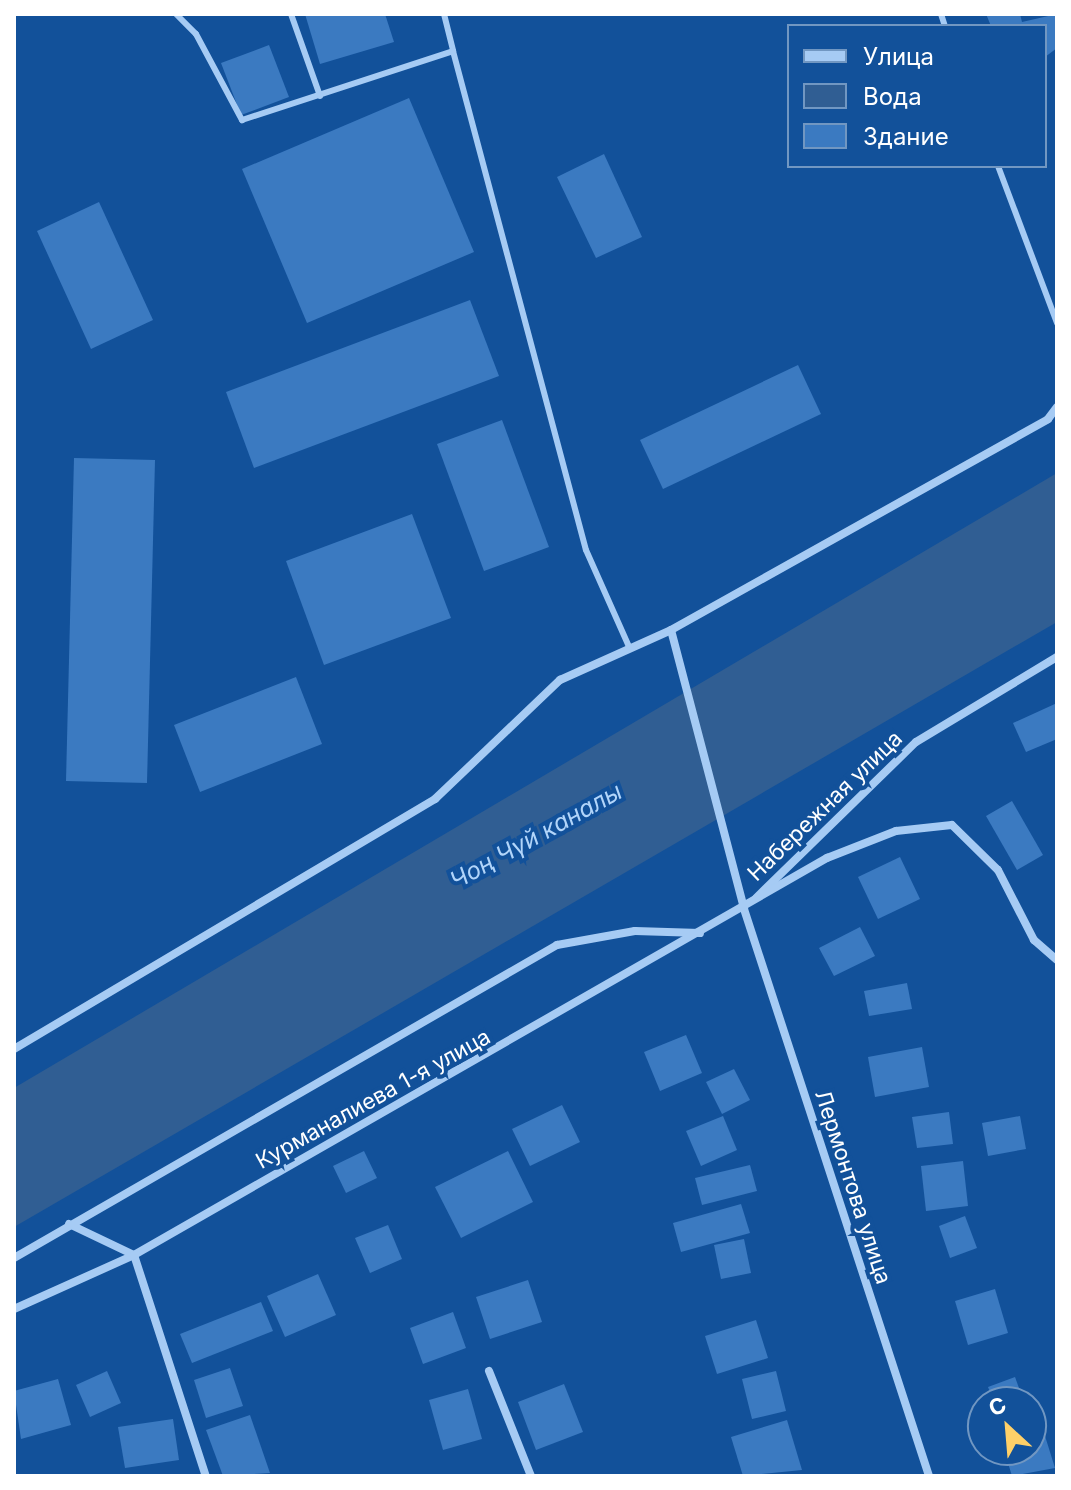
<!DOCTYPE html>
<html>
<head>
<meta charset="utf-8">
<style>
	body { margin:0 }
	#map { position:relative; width:1071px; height:1490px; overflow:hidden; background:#12519a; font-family:Inter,sans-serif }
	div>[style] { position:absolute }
	.water>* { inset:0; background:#305e93 }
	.building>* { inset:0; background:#3b7ac1 }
	.lane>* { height:6px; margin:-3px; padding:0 3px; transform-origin:3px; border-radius:3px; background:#a6cbf4 }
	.street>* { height:8px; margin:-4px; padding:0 4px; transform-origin:4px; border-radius:4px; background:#a6cbf4 }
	span { translate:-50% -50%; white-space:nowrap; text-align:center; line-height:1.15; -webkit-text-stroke:8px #12519a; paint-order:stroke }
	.street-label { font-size:22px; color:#fff }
	.water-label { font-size:24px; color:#b2d5fa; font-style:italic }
	.frame { position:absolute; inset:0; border:16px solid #fff; pointer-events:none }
	.legend { position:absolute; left:787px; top:24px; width:260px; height:144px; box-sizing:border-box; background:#12519a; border:2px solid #7197c2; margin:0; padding:10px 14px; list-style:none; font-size:24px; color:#fff }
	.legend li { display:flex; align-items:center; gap:16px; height:40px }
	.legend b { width:40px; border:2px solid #7197c2 }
	.north { position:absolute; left:967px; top:1386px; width:80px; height:80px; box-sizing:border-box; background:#12519a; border:2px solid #7197c2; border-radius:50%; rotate:334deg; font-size:22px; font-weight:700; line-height:32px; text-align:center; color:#fff }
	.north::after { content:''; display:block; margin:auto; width:28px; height:36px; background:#ffd068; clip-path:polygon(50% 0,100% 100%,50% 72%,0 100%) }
</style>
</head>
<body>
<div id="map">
	<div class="water">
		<div style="clip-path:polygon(1057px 473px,1057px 622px,14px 1227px,14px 1088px)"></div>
	</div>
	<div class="building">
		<div style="clip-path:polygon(305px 14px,385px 14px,394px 42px,320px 64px)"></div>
		<div style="clip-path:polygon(986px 14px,1020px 14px,1022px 22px,1057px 14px,1057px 48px,1045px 57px,1045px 26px,991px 26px)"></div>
		<div style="clip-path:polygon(269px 45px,289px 97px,241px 115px,221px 63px)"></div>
		<div style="clip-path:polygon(409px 98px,474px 252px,307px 323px,242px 169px)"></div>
		<div style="clip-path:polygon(604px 154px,642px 237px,596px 258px,557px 177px)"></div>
		<div style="clip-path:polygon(99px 202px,153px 320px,91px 349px,37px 231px)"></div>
		<div style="clip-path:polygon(470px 300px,499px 376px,254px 468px,226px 392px)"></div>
		<div style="clip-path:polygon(798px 365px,821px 414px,663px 489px,640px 440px)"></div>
		<div style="clip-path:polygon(502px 420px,549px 547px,484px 571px,437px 444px)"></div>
		<div style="clip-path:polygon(74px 458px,155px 460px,147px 783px,66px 781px)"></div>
		<div style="clip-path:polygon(412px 514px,451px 618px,324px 665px,286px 561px)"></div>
		<div style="clip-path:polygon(296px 677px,322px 744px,200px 792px,174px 725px)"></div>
		<div style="clip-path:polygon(1057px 703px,1057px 739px,1026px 752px,1013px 723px)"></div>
		<div style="clip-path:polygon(1012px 801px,1043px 855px,1017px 870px,986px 816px)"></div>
		<div style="clip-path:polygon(900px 857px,920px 899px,878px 919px,858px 877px)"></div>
		<div style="clip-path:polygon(860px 927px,875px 956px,834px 976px,819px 948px)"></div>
		<div style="clip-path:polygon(907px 983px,912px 1009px,869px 1016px,864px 991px)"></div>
		<div style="clip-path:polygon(686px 1035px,702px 1073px,660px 1091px,644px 1052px)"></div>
		<div style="clip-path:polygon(922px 1047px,929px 1087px,875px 1097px,868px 1057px)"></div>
		<div style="clip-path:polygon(734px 1069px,750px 1100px,722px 1114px,706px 1082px)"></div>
		<div style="clip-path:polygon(562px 1105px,580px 1142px,530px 1166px,512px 1129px)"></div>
		<div style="clip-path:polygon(949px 1112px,953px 1144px,917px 1148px,912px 1117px)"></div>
		<div style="clip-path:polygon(723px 1116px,737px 1150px,701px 1166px,686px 1131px)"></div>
		<div style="clip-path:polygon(1020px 1116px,1026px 1149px,988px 1156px,982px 1123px)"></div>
		<div style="clip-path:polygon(364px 1151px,377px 1178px,346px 1193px,333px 1166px)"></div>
		<div style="clip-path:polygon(508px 1151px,533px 1202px,461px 1238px,435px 1187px)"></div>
		<div style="clip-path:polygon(963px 1161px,968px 1206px,926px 1211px,921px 1166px)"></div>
		<div style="clip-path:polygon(750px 1165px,757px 1191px,702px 1205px,695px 1178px)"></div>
		<div style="clip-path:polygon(741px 1204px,750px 1233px,681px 1252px,673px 1223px)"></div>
		<div style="clip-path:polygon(965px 1216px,977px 1248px,950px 1258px,939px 1226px)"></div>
		<div style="clip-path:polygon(388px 1225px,402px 1259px,370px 1273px,355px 1238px)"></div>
		<div style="clip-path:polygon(744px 1239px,751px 1273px,721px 1279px,714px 1245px)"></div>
		<div style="clip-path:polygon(318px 1274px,336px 1315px,285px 1337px,267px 1296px)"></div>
		<div style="clip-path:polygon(528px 1280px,542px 1322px,490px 1339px,476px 1297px)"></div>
		<div style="clip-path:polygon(995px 1289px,1008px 1333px,968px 1345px,955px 1301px)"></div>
		<div style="clip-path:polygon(261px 1302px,273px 1331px,192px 1363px,180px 1334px)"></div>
		<div style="clip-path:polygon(453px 1312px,466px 1348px,423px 1364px,410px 1328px)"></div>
		<div style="clip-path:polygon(756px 1320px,768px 1358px,717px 1374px,705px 1336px)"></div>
		<div style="clip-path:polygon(230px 1368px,243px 1406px,206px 1418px,194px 1380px)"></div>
		<div style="clip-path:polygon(107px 1371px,121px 1403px,90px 1417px,76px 1385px)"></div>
		<div style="clip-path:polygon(776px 1371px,786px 1411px,752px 1419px,742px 1379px)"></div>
		<div style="clip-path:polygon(1015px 1377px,1024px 1402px,994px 1402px,988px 1387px)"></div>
		<div style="clip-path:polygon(58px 1379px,71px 1425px,21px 1439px,14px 1391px)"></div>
		<div style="clip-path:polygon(564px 1384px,583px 1432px,536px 1450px,518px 1402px)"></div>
		<div style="clip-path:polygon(468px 1389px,482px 1439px,443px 1450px,429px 1400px)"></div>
		<div style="clip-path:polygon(250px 1415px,270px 1473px,223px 1476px,206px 1430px)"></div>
		<div style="clip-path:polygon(173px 1419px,179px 1460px,125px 1468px,118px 1427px)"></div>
		<div style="clip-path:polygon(787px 1420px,802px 1470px,743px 1476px,731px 1437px)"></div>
		<div style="clip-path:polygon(1045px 1436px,1055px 1468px,1012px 1476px,1004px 1450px,1031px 1450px,1031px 1441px)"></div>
	</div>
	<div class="lane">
		<div style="left:176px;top:14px;width:28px;rotate:45deg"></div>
		<div style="left:196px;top:34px;width:98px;rotate:61.9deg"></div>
		<div style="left:242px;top:120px;width:222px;rotate:-18.1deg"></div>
		<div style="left:453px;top:51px;width:516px;rotate:75.08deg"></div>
		<div style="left:586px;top:550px;width:108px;rotate:66deg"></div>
		<div style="left:291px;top:14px;width:87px;rotate:70.5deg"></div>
		<div style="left:444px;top:14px;width:38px;rotate:76deg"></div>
		<div style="left:941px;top:14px;width:13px;rotate:72deg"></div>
		<div style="left:998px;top:166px;width:168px;rotate:69.4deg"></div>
	</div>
	<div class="street">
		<div style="left:671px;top:630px;width:288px;rotate:75.3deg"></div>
		<div style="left:744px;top:909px;width:596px;rotate:71.93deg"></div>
		<div style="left:756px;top:898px;width:223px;rotate:-44.3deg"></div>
		<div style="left:916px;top:742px;width:165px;rotate:-31.1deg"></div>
		<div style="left:14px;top:1049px;width:490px;rotate:-30.7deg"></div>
		<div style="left:435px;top:799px;width:173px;rotate:-43.6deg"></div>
		<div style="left:560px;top:680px;width:122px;rotate:-24.2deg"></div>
		<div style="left:671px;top:630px;width:432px;rotate:-29.2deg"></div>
		<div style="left:1048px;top:419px;width:15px;rotate:-53deg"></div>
		<div style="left:69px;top:1224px;width:72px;rotate:25.5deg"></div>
		<div style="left:134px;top:1255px;width:232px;rotate:72deg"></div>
		<div style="left:14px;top:1258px;width:627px;rotate:-29.96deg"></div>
		<div style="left:557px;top:945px;width:79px;rotate:-10.2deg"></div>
		<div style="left:635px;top:931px;width:65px;rotate:1.8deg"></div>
		<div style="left:14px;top:1309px;width:132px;rotate:-24.2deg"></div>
		<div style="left:134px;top:1255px;width:799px;rotate:-29.81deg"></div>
		<div style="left:827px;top:858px;width:74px;rotate:-21.4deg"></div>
		<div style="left:896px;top:831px;width:56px;rotate:-6.1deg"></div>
		<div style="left:952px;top:825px;width:64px;rotate:44.4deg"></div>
		<div style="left:998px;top:870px;width:79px;rotate:62.8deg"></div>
		<div style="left:1034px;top:940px;width:30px;rotate:41deg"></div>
		<div style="left:489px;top:1371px;width:113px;rotate:68.2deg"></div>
	</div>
	<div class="street-label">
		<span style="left:825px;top:806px;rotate:-44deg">Набережная улица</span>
		<span style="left:373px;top:1099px;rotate:-29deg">Курманалиева 1-я улица</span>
		<span style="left:853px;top:1187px;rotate:72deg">Лермонтова улица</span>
	</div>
	<div class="water-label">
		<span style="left:536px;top:836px;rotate:-29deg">Чоң Чүй каналы</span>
	</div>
	<div class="frame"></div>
	<ul class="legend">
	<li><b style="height:10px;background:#a6cbf4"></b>Улица</li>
	<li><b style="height:22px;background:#305e93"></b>Вода</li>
	<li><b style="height:22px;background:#3b7ac1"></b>Здание</li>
	</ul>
	<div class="north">С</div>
</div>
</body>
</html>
